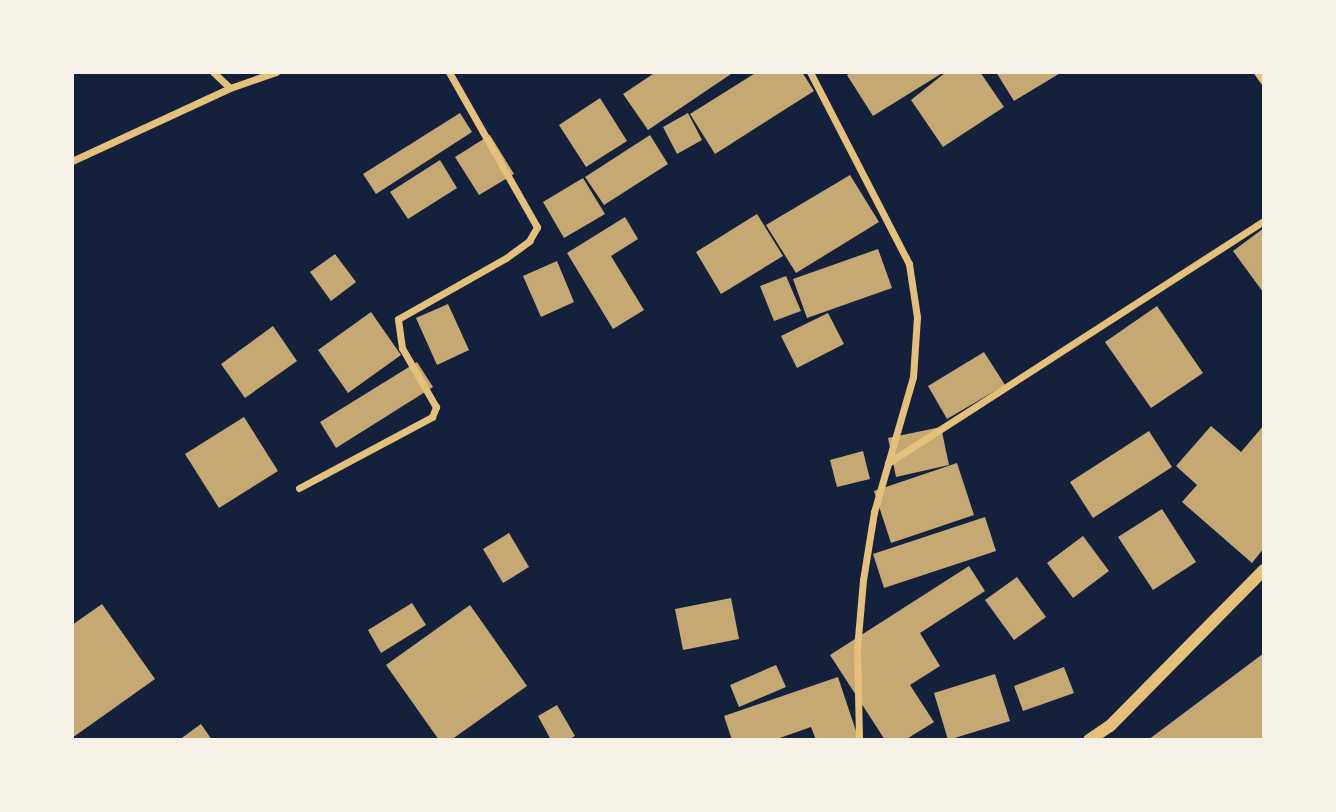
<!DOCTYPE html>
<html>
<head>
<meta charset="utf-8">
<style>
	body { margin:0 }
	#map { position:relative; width:1336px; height:812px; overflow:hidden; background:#14213d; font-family:"Playfair Display",serif }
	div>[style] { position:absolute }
	.building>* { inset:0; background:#c6a872 }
	.minor>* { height:7px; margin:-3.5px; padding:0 3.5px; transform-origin:3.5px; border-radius:3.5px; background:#e5c07b }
	.tertiary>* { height:12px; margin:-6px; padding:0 6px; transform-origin:6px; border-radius:6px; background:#e5c07b }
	span { translate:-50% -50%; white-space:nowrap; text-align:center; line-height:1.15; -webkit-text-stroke:7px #f6f1e7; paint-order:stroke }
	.frame { position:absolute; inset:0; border:74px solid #f6f1e7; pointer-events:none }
</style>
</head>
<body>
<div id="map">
	<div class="building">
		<div style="clip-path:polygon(656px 72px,734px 72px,648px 130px,623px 94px)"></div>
		<div style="clip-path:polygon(757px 72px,802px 72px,814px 91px,715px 154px,690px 114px)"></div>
		<div style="clip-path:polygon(852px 72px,944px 72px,873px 116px,847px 75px)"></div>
		<div style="clip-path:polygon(946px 72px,980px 72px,1004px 107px,943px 147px,911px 100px)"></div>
		<div style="clip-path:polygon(996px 72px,1062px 72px,1014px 101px)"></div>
		<div style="clip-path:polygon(600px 98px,627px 141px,586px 167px,559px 125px)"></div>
		<div style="clip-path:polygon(460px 113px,472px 132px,376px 194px,363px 174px)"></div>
		<div style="clip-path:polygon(688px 113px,702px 140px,677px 154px,663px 127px)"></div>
		<div style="clip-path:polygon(490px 135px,514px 174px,479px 195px,455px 157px)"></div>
		<div style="clip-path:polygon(650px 135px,668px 164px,604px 205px,585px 177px)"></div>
		<div style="clip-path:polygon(440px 160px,457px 188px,408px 219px,390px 192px)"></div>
		<div style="clip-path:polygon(850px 175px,879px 222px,796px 273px,766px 225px)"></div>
		<div style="clip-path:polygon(583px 178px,605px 214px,564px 238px,543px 202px)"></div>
		<div style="clip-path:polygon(757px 214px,783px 256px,721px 294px,696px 252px)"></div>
		<div style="clip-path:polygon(625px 217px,638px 239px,611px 256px,644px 310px,613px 329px,567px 253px)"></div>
		<div style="clip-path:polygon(1264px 228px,1264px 291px,1263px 292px,1233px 251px)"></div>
		<div style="clip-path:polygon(878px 249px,892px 288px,807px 318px,793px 279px)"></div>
		<div style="clip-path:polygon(335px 254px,356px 282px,331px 301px,310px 272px)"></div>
		<div style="clip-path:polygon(557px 261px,574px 302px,541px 317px,523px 276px)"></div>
		<div style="clip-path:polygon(786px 276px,801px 311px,774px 321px,760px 286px)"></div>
		<div style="clip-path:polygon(448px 304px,469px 350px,437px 365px,416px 318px)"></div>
		<div style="clip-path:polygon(1157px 306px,1203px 373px,1151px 408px,1105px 342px)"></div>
		<div style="clip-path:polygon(371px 312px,401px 355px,348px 393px,318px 350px)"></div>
		<div style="clip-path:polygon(828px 313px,844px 344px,797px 368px,781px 336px)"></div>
		<div style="clip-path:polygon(273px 326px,297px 361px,245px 398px,221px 364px)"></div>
		<div style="clip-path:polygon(984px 352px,1005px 385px,947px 419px,928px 386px)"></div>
		<div style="clip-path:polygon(417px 362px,433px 387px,336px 448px,320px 422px)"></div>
		<div style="clip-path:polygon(244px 417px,278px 471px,219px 508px,185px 454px)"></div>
		<div style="clip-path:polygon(1264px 425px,1264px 548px,1252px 563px,1182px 502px,1197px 485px,1176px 466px,1211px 426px,1241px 452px)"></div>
		<div style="clip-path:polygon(941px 427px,949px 465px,896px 477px,888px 438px)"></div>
		<div style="clip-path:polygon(1149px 431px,1172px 467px,1093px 518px,1070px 482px)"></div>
		<div style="clip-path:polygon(863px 451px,870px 479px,837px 487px,830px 460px)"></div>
		<div style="clip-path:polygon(957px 463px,974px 515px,891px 543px,874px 491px)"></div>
		<div style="clip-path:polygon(1162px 509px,1196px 562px,1153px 590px,1118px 537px)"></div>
		<div style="clip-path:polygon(985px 517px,996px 551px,884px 588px,873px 554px)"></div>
		<div style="clip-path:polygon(509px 533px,529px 567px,503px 583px,483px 549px)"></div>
		<div style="clip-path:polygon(1083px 536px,1109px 571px,1073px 598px,1047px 563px)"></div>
		<div style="clip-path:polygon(969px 566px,985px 591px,920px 633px,940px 666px,910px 685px,934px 722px,905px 740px,885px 740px,830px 655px)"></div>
		<div style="clip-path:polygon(1017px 577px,1046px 617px,1014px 640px,985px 600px)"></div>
		<div style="clip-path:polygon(731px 598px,739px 639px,683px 650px,675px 609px)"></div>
		<div style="clip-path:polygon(412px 603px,426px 625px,381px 653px,368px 630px)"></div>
		<div style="clip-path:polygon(102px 604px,155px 679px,72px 738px,72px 625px)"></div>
		<div style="clip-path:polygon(470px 605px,527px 686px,451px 740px,439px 740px,386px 665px)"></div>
		<div style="clip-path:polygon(1264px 653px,1264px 740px,1148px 740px)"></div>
		<div style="clip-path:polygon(776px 665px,786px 687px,739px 707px,730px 685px)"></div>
		<div style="clip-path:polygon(1064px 667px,1074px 693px,1023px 711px,1014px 686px)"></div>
		<div style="clip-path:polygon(995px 674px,1010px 721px,948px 740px,934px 693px)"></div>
		<div style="clip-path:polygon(838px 677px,859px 740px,816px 740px,811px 727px,774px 740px,732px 740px,724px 716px)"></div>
		<div style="clip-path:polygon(557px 705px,575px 736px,568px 740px,551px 740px,538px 716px)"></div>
		<div style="clip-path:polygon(201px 724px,212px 740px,179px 740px)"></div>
	</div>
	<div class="minor">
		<div style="left:213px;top:72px;width:23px;rotate:43deg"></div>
		<div style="left:230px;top:88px;width:49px;rotate:-19.2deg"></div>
		<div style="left:810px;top:72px;width:216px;rotate:62.7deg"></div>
		<div style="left:909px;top:264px;width:54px;rotate:81.4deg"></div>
		<div style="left:917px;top:317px;width:60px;rotate:93.8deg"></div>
		<div style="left:913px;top:377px;width:141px;rotate:106.1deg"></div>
		<div style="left:874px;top:512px;width:69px;rotate:99.2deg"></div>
		<div style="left:863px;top:580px;width:69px;rotate:95deg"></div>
		<div style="left:857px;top:649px;width:91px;rotate:88.7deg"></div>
		<div style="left:1257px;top:72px;width:12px;rotate:55deg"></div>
		<div style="left:72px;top:161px;width:174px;rotate:-24.8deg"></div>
		<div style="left:888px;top:463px;width:447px;rotate:-32.8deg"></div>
		<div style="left:299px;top:488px;width:151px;rotate:-28.1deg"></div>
		<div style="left:432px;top:417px;width:11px;rotate:-68deg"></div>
		<div style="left:436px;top:407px;width:68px;rotate:-120deg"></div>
		<div style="left:402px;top:348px;width:29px;rotate:-98deg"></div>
		<div style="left:398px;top:319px;width:124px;rotate:-29.5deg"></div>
		<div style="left:506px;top:258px;width:29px;rotate:-36deg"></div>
		<div style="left:529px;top:241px;width:16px;rotate:-60deg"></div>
		<div style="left:537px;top:227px;width:178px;rotate:-119.6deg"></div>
	</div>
	<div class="tertiary">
		<div style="left:1089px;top:740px;width:25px;rotate:-34deg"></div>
		<div style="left:1110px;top:726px;width:219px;rotate:-45.4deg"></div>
	</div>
	<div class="frame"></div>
</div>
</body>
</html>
